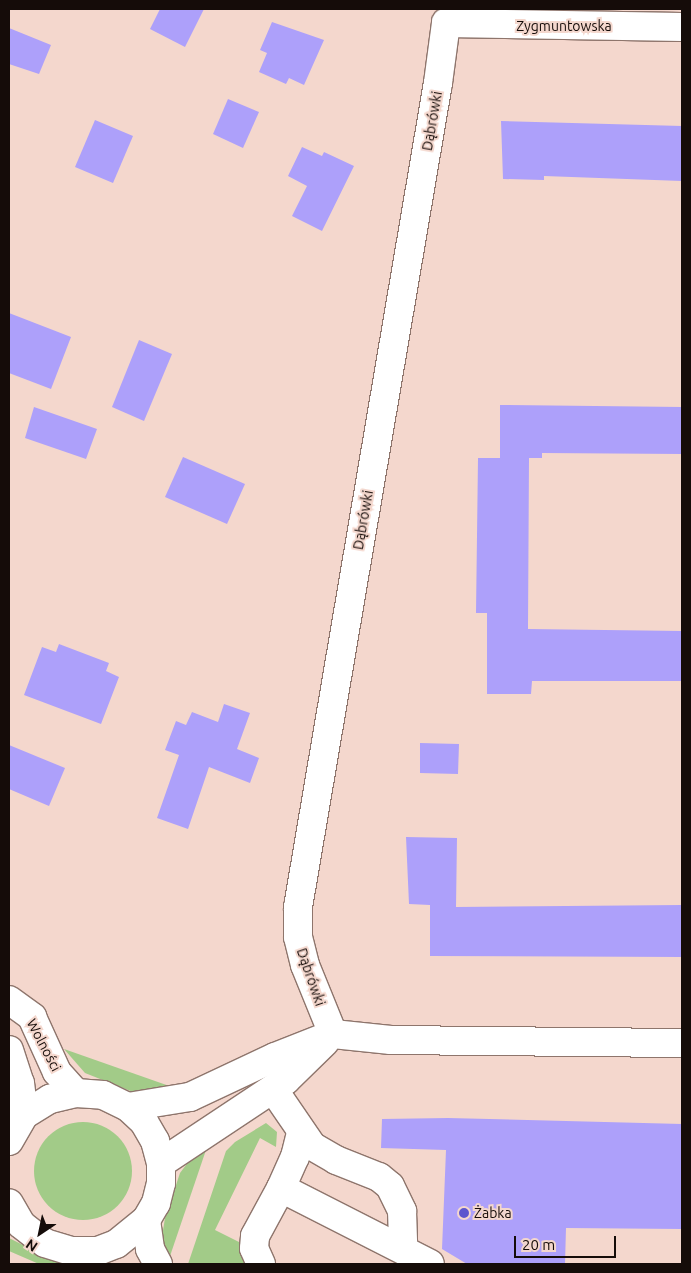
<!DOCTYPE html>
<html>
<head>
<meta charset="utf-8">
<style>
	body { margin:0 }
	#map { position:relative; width:691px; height:1273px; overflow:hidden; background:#f4d7cd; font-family:Ubuntu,sans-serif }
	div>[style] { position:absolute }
	.green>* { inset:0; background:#a2cb88 }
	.round { border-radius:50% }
	.building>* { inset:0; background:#ada0fa }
	.roads { filter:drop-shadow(1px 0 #8e756c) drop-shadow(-1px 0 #8e756c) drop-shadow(0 1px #8e756c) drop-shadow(0 -1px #8e756c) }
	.minor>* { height:28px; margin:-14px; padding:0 14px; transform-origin:14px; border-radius:14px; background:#fff }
	.major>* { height:28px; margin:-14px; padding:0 14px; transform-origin:14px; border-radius:14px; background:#fff }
	.dots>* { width:14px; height:14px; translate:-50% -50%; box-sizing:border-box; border:2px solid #f4d7cd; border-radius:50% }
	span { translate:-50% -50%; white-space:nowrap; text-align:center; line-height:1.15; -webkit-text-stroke:4px #f4d7cd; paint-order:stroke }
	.street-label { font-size:14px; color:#150c09 }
	.poi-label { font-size:14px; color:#150c09 }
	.left { translate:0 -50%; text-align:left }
	.frame { position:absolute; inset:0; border:10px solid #150c09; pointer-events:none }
	.north { position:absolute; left:15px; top:1208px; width:50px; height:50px; -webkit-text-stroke:4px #f4d7cd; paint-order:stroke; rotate:214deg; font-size:14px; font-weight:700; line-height:20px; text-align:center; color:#150c09 }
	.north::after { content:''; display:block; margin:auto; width:18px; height:22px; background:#150c09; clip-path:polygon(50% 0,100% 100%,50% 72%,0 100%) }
	.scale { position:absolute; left:514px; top:1236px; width:102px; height:22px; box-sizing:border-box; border:2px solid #150c09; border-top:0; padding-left:6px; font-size:15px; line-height:18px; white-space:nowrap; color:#150c09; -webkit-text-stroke:4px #f4d7cd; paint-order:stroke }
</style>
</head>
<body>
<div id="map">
	<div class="green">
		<div style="clip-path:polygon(64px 1049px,175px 1088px,141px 1094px,133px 1092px,85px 1073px)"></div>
		<div class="round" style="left:34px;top:1122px;width:98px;height:98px"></div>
		<div style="clip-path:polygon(266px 1123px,277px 1132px,276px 1147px,260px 1138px,215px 1230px,241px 1243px,247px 1264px,188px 1264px,226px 1151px,235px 1142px)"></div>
		<div style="clip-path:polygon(207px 1147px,169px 1259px,162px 1237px,165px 1218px,180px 1173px,192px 1157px)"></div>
		<div style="clip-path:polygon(9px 1238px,51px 1259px,71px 1264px,39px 1264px,9px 1251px)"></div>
	</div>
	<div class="building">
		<div style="clip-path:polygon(160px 9px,204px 9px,185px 47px,150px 29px)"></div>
		<div style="clip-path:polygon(272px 22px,324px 40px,304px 85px,289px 78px,286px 84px,259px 72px,267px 53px,260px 50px)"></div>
		<div style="clip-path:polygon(9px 28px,51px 45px,39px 74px,9px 64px)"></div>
		<div style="clip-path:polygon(228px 99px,259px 112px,243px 148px,213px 134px)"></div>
		<div style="clip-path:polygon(95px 120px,133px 136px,113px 183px,75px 167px)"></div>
		<div style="clip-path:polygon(501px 121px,682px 126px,682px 181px,544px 176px,544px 180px,503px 179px)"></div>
		<div style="clip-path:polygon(302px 147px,322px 156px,324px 152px,354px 166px,322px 231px,292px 216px,307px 186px,288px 176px)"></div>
		<div style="clip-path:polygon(9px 313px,71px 337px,51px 389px,9px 373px)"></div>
		<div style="clip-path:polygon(139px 340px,172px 354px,144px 421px,112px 407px)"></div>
		<div style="clip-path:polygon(500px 405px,682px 407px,682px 454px,542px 453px,542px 458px,529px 458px,528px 629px,682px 631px,682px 681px,532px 681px,531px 694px,487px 694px,487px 613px,476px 613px,478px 458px,500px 458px)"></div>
		<div style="clip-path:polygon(34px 407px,97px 429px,86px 459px,25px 438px)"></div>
		<div style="clip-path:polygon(183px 457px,245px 484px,227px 524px,165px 497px)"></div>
		<div style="clip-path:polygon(59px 644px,109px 663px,106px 671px,119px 677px,101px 724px,24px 695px,42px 647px,56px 652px)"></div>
		<div style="clip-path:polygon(224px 704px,250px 713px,237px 749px,259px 758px,250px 783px,209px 767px,188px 829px,157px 818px,179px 755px,165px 750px,176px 721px,186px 725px,192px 712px,218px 722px)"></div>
		<div style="clip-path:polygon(420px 743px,459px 744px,458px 774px,420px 773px)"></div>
		<div style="clip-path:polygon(9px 745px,65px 768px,49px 806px,9px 789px)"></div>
		<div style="clip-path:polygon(406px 837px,457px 838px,456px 907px,682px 905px,682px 957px,430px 956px,430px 905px,409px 904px)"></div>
		<div style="clip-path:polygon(448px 1118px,682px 1124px,682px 1229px,566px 1228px,565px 1264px,467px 1264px,442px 1249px,446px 1150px,381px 1148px,382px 1119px)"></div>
	</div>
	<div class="roads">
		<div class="minor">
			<div style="left:446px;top:23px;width:236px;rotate:1deg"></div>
			<div style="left:333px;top:1034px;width:74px;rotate:-112.1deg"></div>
			<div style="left:305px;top:965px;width:29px;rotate:-104deg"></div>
			<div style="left:298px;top:937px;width:30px;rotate:-90deg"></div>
			<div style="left:298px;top:907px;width:836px;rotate:-80.36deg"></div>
			<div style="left:438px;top:83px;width:61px;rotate:-82.4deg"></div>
			<div style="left:273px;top:1089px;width:69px;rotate:55.6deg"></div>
			<div style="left:312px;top:1146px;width:28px;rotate:30deg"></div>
			<div style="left:336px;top:1160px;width:46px;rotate:21.6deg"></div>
			<div style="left:379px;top:1177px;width:14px;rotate:39deg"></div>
			<div style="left:390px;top:1186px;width:28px;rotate:64deg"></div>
			<div style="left:402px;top:1211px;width:38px;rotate:88deg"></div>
			<div style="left:128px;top:1107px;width:63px;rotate:-9.2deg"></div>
			<div style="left:190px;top:1097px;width:94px;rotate:-25.2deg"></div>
			<div style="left:275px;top:1057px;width:62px;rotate:-21.6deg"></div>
			<div style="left:333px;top:1034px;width:58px;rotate:5.9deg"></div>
			<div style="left:391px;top:1040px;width:291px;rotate:0.6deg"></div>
			<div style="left:161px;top:1163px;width:150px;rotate:-33.6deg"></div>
			<div style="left:286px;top:1080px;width:54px;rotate:-44.3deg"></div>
			<div style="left:281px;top:1188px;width:167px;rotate:27deg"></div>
			<div style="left:261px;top:1264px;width:17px;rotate:-114deg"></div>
			<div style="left:254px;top:1248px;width:12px;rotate:-85deg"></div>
			<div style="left:255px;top:1236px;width:55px;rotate:-61.6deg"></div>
			<div style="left:281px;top:1188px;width:34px;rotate:-66deg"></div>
			<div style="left:295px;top:1157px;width:25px;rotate:-76deg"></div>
		</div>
		<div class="major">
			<div style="left:9px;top:1000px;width:29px;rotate:36deg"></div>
			<div style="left:32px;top:1017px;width:60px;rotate:65.6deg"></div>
			<div style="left:57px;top:1072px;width:28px;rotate:48deg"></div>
			<div style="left:9px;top:1050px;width:35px;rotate:72deg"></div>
			<div style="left:20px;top:1083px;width:32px;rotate:83deg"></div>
			<div style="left:9px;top:1141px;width:30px;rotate:-60deg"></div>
			<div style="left:24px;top:1115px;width:31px;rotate:-32deg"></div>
			<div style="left:50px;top:1099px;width:27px;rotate:-13deg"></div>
			<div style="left:76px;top:1093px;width:27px;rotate:4deg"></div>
			<div style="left:103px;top:1095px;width:28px;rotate:26deg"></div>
			<div style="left:128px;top:1107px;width:22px;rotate:43deg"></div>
			<div style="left:144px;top:1122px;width:22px;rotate:60deg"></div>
			<div style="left:155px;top:1141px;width:23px;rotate:75deg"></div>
			<div style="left:161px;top:1163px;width:20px;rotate:90deg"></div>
			<div style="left:161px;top:1183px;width:21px;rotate:104deg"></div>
			<div style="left:156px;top:1203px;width:20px;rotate:120deg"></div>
			<div style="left:146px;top:1220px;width:38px;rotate:141deg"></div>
			<div style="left:116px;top:1244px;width:19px;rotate:159deg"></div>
			<div style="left:98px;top:1251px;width:27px;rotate:180deg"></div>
			<div style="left:71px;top:1251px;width:27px;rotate:-163deg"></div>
			<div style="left:45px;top:1243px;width:31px;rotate:-142deg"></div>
			<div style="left:21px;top:1224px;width:24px;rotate:-120deg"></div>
			<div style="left:146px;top:1220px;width:29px;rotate:82deg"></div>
			<div style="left:150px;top:1249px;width:17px;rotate:62deg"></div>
		</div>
	</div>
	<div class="dots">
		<div style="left:464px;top:1213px;background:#5c55ce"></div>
	</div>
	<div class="street-label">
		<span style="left:564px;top:26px">Zygmuntowska</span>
		<span style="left:432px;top:121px;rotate:-80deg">Dąbrówki</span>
		<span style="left:363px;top:520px;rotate:-80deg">Dąbrówki</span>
		<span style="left:311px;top:977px;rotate:71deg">Dąbrówki</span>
		<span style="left:44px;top:1045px;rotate:62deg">Wolności</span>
	</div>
	<div class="poi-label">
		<span class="left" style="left:474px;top:1213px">Żabka</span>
	</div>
	<div class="frame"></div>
	<div class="north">N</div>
	<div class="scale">20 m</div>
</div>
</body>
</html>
